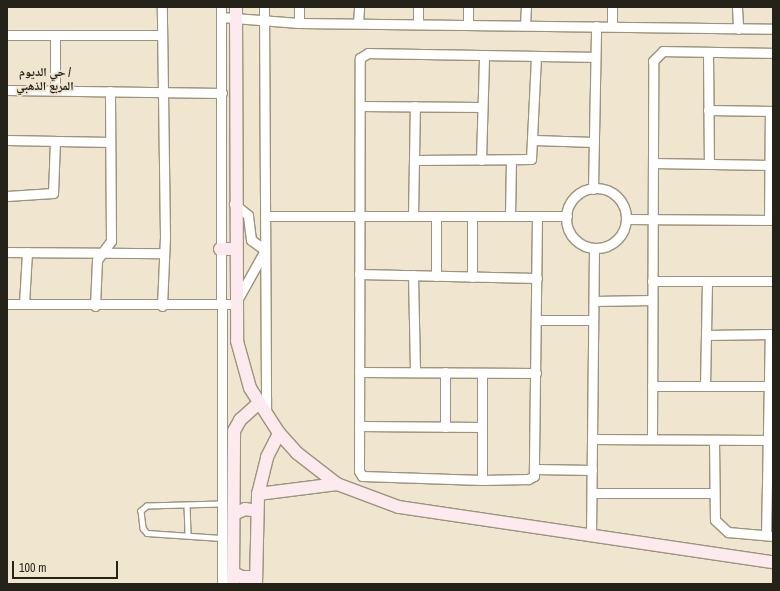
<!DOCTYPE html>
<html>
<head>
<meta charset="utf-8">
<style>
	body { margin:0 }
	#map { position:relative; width:780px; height:591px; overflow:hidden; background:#f0e6cf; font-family:"Archivo Narrow","Noto Naskh Arabic",sans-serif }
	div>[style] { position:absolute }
	.roads { filter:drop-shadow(1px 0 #9b937d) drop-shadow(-1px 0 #9b937d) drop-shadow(0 1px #9b937d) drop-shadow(0 -1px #9b937d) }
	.service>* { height:4.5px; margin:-2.25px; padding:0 2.25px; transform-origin:2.25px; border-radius:2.25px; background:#fff }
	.minor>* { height:9px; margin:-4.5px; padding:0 4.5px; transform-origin:4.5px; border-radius:4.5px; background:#fff }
	.minor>.ring { margin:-4.5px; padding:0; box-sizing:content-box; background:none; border:9px solid #fff; border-radius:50% }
	.secondary>* { height:12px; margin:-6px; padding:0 6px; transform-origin:6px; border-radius:6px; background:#fceaee }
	span { translate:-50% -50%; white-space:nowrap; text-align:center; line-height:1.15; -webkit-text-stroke:3.5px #f0e6cf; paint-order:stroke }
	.neighbourhood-label { font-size:12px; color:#252219; font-weight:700 }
	.frame { position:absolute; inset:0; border:8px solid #252219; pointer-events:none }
	.scale { position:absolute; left:12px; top:561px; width:106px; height:18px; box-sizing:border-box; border:2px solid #252219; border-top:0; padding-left:5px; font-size:12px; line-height:14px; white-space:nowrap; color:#252219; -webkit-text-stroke:3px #f0e6cf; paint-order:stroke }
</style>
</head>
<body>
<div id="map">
	<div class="roads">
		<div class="service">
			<div style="left:221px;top:504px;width:74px;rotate:178.5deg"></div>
			<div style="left:147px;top:506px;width:8px;rotate:140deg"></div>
			<div style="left:141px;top:511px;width:17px;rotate:83deg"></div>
			<div style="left:143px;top:528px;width:6px;rotate:51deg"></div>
			<div style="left:147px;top:533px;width:74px;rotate:3.9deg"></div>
			<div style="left:187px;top:505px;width:30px;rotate:88deg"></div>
		</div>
		<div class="minor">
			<div style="left:221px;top:7px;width:577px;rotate:89.9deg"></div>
			<div style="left:264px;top:7px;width:407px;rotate:89.7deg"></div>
			<div style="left:299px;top:7px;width:16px;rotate:90deg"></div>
			<div style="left:418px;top:7px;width:17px;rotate:90deg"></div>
			<div style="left:737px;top:7px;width:22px;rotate:87deg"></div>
			<div style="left:221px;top:17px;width:78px;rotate:4.4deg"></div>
			<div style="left:299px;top:23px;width:474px;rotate:0.7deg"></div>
			<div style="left:358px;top:23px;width:16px;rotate:-86deg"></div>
			<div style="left:468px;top:24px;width:17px;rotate:-90deg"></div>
			<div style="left:525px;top:25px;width:18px;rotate:-87deg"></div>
			<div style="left:612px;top:26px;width:19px;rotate:-90deg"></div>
			<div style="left:7px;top:35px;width:155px"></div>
			<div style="left:55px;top:35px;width:55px;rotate:90deg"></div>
			<div style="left:708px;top:52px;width:112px;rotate:89.5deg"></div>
			<div style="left:7px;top:90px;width:215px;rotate:0.8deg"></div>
			<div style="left:360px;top:106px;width:122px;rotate:0.5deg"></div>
			<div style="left:708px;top:110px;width:65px;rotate:0.9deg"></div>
			<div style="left:7px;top:140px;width:103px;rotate:1.1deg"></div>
			<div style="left:534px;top:140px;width:60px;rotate:1.9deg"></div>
			<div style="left:415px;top:160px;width:116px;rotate:-0.5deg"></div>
			<div style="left:531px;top:159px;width:102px;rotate:-87.2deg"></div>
			<div style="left:481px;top:160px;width:103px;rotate:-88.3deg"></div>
			<div style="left:653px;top:163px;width:117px;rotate:1deg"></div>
			<div class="ring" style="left:566px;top:188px;width:51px;height:51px"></div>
			<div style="left:593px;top:189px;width:163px;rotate:-88.9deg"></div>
			<div style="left:7px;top:196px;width:46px;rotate:-3.7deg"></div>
			<div style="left:53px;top:193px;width:52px;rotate:-87.8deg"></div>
			<div style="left:265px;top:216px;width:302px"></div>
			<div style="left:413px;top:216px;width:110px;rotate:-89deg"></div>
			<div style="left:436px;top:216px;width:60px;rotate:90deg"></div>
			<div style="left:472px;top:216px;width:61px;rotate:90deg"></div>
			<div style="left:510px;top:216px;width:56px;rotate:-89deg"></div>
			<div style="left:537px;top:216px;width:260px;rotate:90.7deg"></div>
			<div style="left:534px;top:476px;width:7px;rotate:153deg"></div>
			<div style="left:528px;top:479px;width:46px;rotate:178.8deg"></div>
			<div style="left:482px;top:480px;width:120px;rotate:-178.1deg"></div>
			<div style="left:362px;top:476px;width:6px;rotate:-121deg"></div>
			<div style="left:359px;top:471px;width:413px;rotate:-89.9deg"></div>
			<div style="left:360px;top:58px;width:9px;rotate:-32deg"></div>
			<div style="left:368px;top:53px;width:227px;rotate:1deg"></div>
			<div style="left:626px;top:219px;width:147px;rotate:0.4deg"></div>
			<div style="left:769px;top:220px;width:109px;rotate:-89.5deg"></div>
			<div style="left:7px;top:252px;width:157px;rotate:0.4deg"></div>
			<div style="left:359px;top:274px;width:178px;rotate:1.3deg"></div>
			<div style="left:413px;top:275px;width:97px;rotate:88.8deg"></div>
			<div style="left:652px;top:281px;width:121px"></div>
			<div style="left:594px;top:301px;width:58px;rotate:-1deg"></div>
			<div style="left:7px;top:304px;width:228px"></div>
			<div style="left:235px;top:304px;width:62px;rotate:-60.9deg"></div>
			<div style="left:265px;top:250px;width:17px;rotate:-144deg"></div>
			<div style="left:251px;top:240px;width:25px;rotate:-97deg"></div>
			<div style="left:248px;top:215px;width:18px;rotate:-142deg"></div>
			<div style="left:24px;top:304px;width:52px;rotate:-86.7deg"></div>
			<div style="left:95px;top:306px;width:46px;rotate:-87.5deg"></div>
			<div style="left:97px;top:260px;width:24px;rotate:-54deg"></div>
			<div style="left:111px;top:241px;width:150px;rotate:-90.4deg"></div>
			<div style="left:162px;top:306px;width:70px;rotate:-87.5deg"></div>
			<div style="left:165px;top:236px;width:229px;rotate:-90.8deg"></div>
			<div style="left:536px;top:320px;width:57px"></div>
			<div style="left:706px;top:335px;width:67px;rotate:-0.9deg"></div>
			<div style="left:359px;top:372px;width:177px;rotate:0.3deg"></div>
			<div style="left:482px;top:373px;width:107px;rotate:90deg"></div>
			<div style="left:652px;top:386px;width:117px"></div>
			<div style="left:705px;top:386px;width:105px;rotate:-88.9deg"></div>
			<div style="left:359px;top:426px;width:123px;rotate:0.5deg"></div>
			<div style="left:445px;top:427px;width:55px;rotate:-90deg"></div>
			<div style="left:592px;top:439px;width:176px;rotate:0.3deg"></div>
			<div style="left:652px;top:439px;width:378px;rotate:-89.8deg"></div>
			<div style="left:653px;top:61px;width:14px;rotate:-45deg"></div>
			<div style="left:663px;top:51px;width:110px;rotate:1deg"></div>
			<div style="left:714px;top:440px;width:80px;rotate:89.3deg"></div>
			<div style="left:715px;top:520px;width:18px;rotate:43deg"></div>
			<div style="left:728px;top:532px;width:45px;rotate:5.1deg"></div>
			<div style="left:535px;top:469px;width:57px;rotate:1deg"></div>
			<div style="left:592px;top:493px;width:121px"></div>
			<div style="left:766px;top:535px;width:201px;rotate:-88.9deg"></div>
			<div style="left:591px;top:536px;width:288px;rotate:-89.4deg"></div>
		</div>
		<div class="secondary">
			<div style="left:236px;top:7px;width:334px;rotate:89.8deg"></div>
			<div style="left:237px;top:341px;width:49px;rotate:74.5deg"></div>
			<div style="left:250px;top:388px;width:54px;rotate:57.2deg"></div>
			<div style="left:279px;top:433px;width:27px;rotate:48deg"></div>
			<div style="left:297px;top:453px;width:51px;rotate:37.8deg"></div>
			<div style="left:337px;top:484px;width:66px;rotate:20.4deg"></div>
			<div style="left:399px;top:507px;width:378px;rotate:8.4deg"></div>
			<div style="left:220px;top:249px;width:15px"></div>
			<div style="left:258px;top:494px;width:80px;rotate:-7.2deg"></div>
			<div style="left:234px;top:514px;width:12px;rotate:-24deg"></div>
			<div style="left:245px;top:509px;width:12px;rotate:9deg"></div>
			<div style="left:233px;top:573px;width:10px;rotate:24deg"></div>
			<div style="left:242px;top:577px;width:14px"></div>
			<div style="left:233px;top:584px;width:153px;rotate:-89.6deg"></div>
			<div style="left:234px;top:431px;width:13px;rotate:-61deg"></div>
			<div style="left:240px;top:420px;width:25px;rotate:-42deg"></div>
			<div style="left:256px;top:584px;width:90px;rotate:-88.7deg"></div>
			<div style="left:258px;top:494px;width:38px;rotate:-76deg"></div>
			<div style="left:267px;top:457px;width:27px;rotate:-63deg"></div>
		</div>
	</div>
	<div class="neighbourhood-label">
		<span style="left:45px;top:80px">حي الديوم /<br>المربع الذهبي</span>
	</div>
	<div class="frame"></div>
	<div class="scale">100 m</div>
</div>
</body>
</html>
